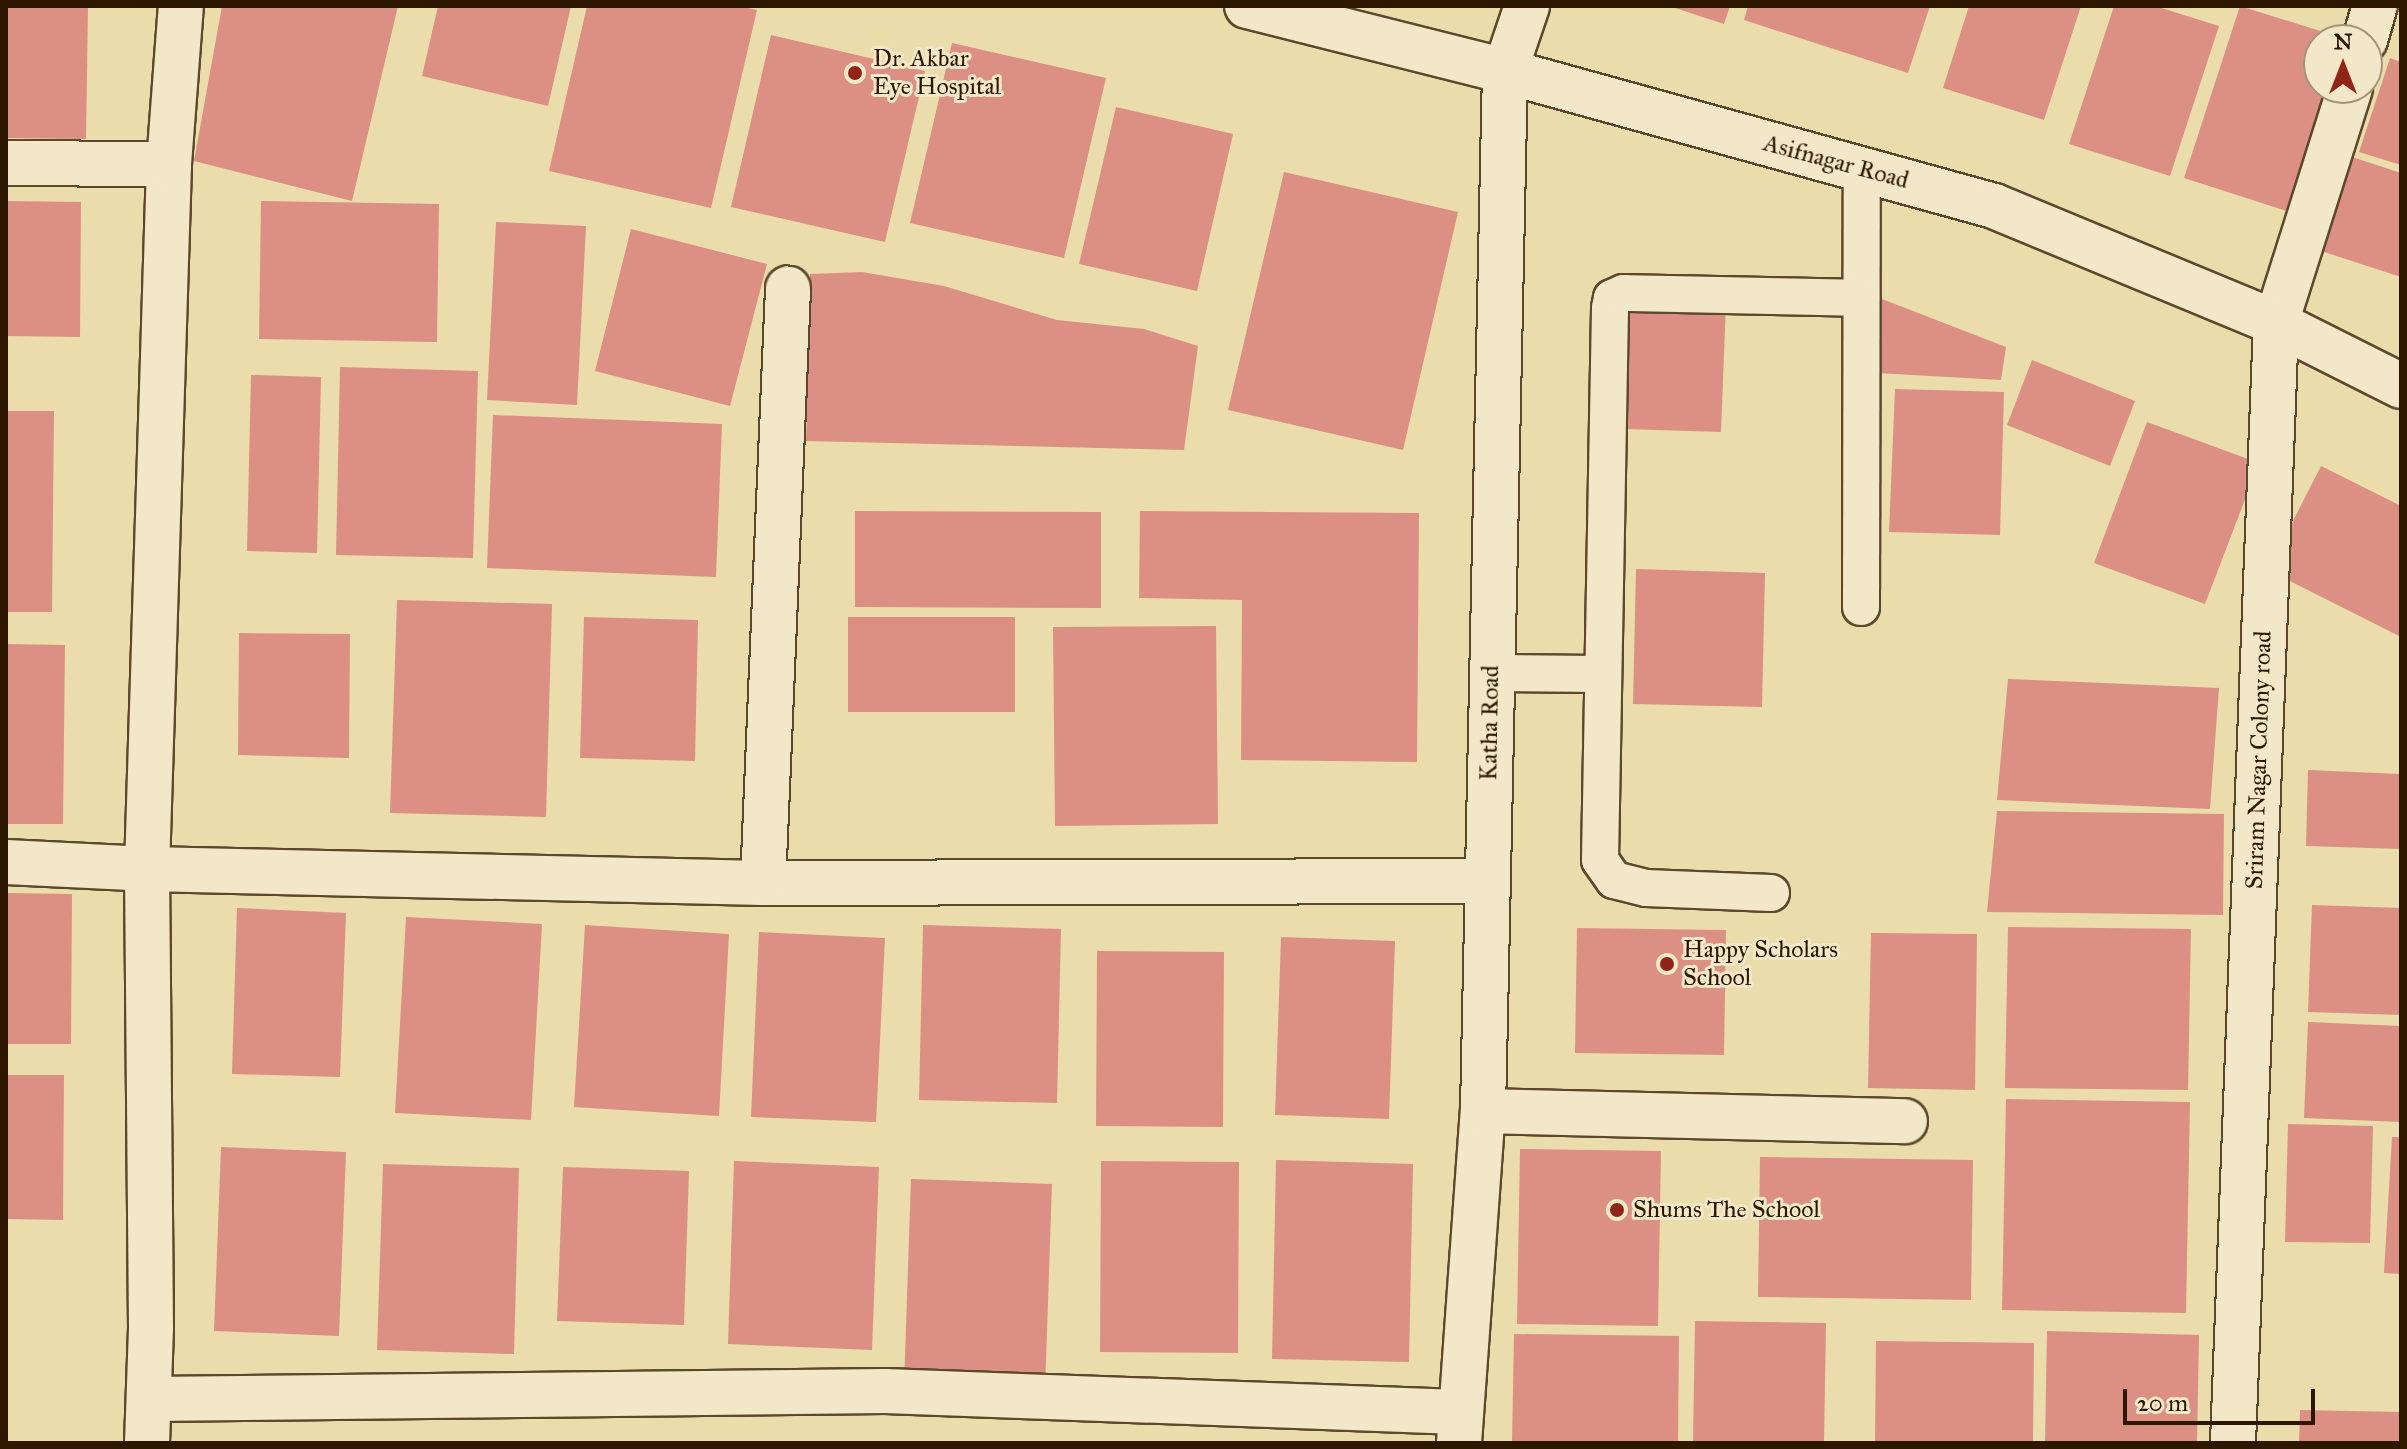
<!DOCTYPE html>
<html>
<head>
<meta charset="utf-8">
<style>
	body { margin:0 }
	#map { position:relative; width:2407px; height:1449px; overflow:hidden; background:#ebdcab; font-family:"IM FELL Great Primer",serif }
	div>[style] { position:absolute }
	.building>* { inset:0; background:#db9083 }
	.roads { filter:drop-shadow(2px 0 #5d482b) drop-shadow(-2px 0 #5d482b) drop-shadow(0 2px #5d482b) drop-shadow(0 -2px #5d482b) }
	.lane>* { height:36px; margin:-18px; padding:0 18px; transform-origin:18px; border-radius:18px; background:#f2e8c8 }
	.street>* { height:44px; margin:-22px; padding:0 22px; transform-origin:22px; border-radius:22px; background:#f2e8c8 }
	.secondary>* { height:44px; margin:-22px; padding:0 22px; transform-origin:22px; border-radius:22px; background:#f2e8c8 }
	.dots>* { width:22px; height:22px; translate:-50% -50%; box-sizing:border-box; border:4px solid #f2e8c8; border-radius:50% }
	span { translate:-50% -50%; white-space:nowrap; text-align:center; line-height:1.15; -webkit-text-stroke:6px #f2e8c8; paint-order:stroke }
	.poi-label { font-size:24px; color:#2e1700 }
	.left { translate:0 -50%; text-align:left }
	.street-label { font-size:24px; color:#2e1700 }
	.frame { position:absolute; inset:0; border:8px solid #2e1700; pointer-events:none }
	.north { position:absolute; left:2303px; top:24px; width:80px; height:80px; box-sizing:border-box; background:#f2e8c8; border:2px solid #a49478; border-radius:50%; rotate:0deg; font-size:22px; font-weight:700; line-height:32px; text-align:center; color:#2e1700 }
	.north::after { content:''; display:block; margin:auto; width:28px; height:36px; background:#8f2418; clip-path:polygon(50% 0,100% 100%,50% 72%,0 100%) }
	.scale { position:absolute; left:2123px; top:1389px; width:192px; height:36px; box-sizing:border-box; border:4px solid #2e1700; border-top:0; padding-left:10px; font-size:24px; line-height:28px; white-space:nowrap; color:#2e1700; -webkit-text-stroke:6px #f2e8c8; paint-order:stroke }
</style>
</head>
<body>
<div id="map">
	<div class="building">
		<div style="clip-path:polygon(6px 6px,88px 6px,86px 139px,6px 138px)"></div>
		<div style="clip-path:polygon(222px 6px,398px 6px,352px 201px,194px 161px)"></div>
		<div style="clip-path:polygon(438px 6px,571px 6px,548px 106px,422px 76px)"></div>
		<div style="clip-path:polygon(587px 6px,738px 6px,757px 10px,711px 208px,549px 171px)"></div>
		<div style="clip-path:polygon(1669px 6px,1730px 6px,1724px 24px)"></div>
		<div style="clip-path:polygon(1748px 6px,1930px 6px,1908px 73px,1744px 20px)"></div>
		<div style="clip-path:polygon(1969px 6px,2081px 6px,2044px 120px,1943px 88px)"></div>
		<div style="clip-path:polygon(2114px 6px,2155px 6px,2219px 26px,2170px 176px,2069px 144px)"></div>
		<div style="clip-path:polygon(2240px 6px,2346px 39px,2319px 40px,2319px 88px,2333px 88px,2293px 213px,2184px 178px)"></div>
		<div style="clip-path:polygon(771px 35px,925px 71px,885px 242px,731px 207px)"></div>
		<div style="clip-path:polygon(952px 43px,1106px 78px,1064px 258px,910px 223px)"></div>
		<div style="clip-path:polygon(2390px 58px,2401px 62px,2401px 165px,2359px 152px)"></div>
		<div style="clip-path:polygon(1116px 107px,1233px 134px,1197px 291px,1079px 264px)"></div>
		<div style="clip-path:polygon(2343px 154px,2401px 173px,2401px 277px,2312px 248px)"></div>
		<div style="clip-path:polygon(1284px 172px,1458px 212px,1403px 450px,1228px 410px)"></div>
		<div style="clip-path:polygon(6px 201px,81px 202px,80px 337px,6px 336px)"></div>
		<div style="clip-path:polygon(261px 201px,439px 204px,437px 342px,259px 339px)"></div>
		<div style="clip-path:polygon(496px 222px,586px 226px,577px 405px,487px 400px)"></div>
		<div style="clip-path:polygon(631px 229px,767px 264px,730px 406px,595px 371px)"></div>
		<div style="clip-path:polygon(862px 272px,944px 286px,1057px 320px,1144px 329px,1198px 346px,1184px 450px,806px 441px,810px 274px)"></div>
		<div style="clip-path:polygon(1628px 299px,1726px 303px,1721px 432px,1624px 429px)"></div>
		<div style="clip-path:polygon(1882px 299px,2006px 347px,2001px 380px,1877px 373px)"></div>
		<div style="clip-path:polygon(2032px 360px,2135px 401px,2110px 466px,2007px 425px)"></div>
		<div style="clip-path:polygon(340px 367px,478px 371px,473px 558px,336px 555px)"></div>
		<div style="clip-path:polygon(251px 375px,321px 377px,317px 553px,247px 551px)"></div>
		<div style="clip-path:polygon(1895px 389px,2004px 392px,2000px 535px,1889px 532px)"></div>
		<div style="clip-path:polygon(6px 411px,54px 411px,52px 612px,6px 612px)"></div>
		<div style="clip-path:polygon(493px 415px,722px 424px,716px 577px,487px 568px)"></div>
		<div style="clip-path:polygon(2147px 422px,2259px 463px,2205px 604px,2094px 563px)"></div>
		<div style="clip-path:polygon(2321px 466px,2401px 506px,2401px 637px,2268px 570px)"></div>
		<div style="clip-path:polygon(855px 511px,1101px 512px,1101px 608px,855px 607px)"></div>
		<div style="clip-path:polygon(1140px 511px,1419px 513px,1417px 762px,1241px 760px,1242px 600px,1139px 598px)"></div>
		<div style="clip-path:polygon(1636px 569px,1765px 573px,1762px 707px,1633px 704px)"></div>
		<div style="clip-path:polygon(397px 600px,552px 604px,546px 817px,390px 813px)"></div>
		<div style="clip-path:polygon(584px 617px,698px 620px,695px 761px,580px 758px)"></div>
		<div style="clip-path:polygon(848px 617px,1015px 617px,1015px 712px,848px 712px)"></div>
		<div style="clip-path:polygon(1216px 626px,1218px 824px,1055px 826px,1053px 627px)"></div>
		<div style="clip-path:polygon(239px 633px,350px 634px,349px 758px,238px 755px)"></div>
		<div style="clip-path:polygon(6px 644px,65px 645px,63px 824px,6px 824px)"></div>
		<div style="clip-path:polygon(2008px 679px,2219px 688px,2210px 809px,1997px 800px)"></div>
		<div style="clip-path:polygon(2308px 770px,2401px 774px,2401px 849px,2306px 846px)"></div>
		<div style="clip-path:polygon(1997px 811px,2224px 814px,2223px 915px,1987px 912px)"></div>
		<div style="clip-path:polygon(6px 893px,72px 894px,71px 1044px,6px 1044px)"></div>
		<div style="clip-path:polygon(2312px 905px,2401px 908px,2401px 1015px,2308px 1012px)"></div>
		<div style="clip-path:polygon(237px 908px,346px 913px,340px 1077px,232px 1074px)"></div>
		<div style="clip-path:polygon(406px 917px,542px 924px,531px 1120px,395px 1113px)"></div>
		<div style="clip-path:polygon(585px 925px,729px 934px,719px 1116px,574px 1107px)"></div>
		<div style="clip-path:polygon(923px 925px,1061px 929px,1057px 1103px,919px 1100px)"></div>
		<div style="clip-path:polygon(2008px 927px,2191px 929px,2188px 1090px,2005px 1088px)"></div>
		<div style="clip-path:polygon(1577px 928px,1726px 930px,1724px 1055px,1575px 1053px)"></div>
		<div style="clip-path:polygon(759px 932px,885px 938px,876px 1122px,751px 1117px)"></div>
		<div style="clip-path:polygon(1871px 933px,1977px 934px,1975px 1090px,1868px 1088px)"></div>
		<div style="clip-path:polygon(1281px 937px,1395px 941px,1389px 1119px,1275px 1115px)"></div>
		<div style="clip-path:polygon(1097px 951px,1224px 952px,1223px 1127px,1096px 1126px)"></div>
		<div style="clip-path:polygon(2308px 1022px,2401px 1026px,2401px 1122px,2304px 1118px)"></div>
		<div style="clip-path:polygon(6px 1075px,64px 1075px,63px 1220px,6px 1219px)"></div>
		<div style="clip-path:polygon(2006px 1099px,2190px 1102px,2186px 1313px,2002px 1310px)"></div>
		<div style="clip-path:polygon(2288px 1124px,2373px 1126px,2370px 1243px,2285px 1242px)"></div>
		<div style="clip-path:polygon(2392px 1137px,2401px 1137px,2401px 1274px,2384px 1273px)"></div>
		<div style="clip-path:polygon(221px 1147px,346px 1152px,339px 1336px,214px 1331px)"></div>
		<div style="clip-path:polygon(1520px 1149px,1661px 1151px,1658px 1326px,1517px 1324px)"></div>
		<div style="clip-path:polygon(1760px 1157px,1973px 1160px,1971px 1300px,1758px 1297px)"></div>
		<div style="clip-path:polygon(1276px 1160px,1413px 1164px,1409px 1362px,1272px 1359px)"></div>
		<div style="clip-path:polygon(734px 1161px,879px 1167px,872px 1350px,728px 1344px)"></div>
		<div style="clip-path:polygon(1101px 1161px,1239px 1162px,1238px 1353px,1100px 1352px)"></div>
		<div style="clip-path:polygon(383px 1164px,519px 1168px,514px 1354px,377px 1350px)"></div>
		<div style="clip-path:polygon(563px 1167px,689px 1171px,684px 1325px,557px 1321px)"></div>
		<div style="clip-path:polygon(911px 1179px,1052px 1184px,1045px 1391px,904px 1386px)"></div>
		<div style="clip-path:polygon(1695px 1321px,1826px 1323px,1824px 1443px,1693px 1443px)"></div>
		<div style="clip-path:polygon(2047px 1331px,2199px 1335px,2197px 1443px,2045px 1443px)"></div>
		<div style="clip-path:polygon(1514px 1334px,1679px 1336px,1678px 1443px,1512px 1443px)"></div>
		<div style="clip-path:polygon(1876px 1341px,2034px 1343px,2033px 1443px,1875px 1443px)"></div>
		<div style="clip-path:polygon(2300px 1410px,2401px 1412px,2401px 1443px,2299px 1443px)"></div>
	</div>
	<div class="roads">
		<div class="lane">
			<div style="left:1861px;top:607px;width:437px;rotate:-89.9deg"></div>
			<div style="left:1492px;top:673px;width:111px;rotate:0.5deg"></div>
			<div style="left:1771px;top:893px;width:125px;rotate:-177.7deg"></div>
			<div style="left:1646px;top:888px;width:33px;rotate:-166deg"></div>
			<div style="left:1614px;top:880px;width:24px;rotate:-125deg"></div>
			<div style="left:1600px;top:860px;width:552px;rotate:-88.96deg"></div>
			<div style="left:1610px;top:308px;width:10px;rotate:-79deg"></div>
			<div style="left:1612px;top:298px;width:13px;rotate:-23deg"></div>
			<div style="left:1624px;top:293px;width:237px;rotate:1.2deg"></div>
		</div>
		<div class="street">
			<div style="left:2365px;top:40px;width:35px;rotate:-74deg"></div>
			<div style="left:6px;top:163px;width:163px;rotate:0.4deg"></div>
			<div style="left:6px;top:862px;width:141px;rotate:2.8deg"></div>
			<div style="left:147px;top:869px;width:616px;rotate:1.3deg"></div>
			<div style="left:763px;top:883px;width:723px;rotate:-0.16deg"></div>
			<div style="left:763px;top:883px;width:595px;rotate:-87.59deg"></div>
			<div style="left:1483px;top:1111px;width:422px;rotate:1.4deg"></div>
			<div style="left:150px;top:1399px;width:735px;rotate:-0.62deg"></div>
			<div style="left:885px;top:1391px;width:574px;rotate:2.1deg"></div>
			<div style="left:147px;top:1443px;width:116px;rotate:-88deg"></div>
			<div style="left:151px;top:1327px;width:458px;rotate:-90.5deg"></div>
			<div style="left:147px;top:869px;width:705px;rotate:-88.21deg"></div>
			<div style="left:169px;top:164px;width:158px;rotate:-85.7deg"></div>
			<div style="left:1459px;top:1443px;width:333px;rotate:-85.9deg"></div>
			<div style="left:1483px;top:1111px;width:1040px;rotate:-88.79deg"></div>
			<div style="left:1505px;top:71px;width:69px;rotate:-71.3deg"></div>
			<div style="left:2233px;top:1443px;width:1121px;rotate:-87.8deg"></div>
			<div style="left:2276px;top:323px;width:246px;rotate:-72.5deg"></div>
		</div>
		<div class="secondary">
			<div style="left:1247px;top:6px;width:266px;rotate:14.1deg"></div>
			<div style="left:1505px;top:71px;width:507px;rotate:15.43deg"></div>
			<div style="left:1994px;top:206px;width:305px;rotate:22.5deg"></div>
			<div style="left:2276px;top:323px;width:140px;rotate:26.7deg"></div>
		</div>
	</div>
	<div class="dots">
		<div style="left:855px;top:73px;background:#8f2418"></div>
		<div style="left:1667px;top:964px;background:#8f2418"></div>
		<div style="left:1617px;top:1210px;background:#8f2418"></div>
	</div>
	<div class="poi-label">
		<span class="left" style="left:873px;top:73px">Dr. Akbar<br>Eye Hospital</span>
		<span class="left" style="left:1683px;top:964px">Happy Scholars<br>School</span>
		<span class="left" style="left:1633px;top:1210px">Shums The School</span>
	</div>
	<div class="street-label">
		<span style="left:1836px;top:162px;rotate:15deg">Asifnagar Road</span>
		<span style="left:1490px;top:723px;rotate:-89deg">Katha Road</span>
		<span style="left:2259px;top:760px;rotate:-88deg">Sriram Nagar Colony road</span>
	</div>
	<div class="frame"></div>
	<div class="north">N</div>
	<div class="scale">20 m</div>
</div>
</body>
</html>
